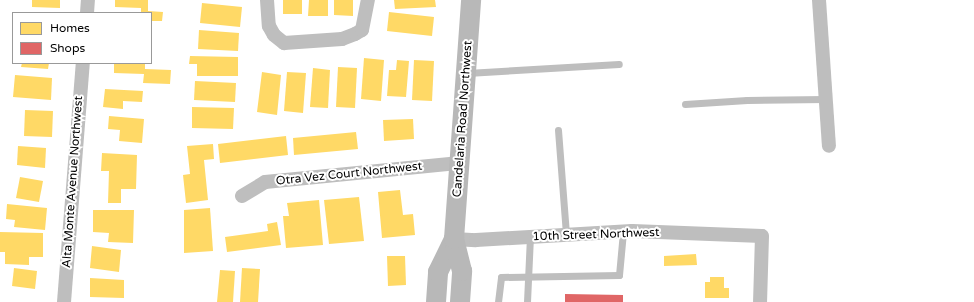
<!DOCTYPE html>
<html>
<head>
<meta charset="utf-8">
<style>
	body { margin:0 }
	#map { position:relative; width:974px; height:302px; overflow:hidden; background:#fff; font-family:"Varela Round",sans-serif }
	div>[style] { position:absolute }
	.homes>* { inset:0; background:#ffd966 }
	.shops>* { inset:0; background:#e06666 }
	.service>* { height:7px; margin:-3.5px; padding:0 3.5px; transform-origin:3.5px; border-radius:3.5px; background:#bebebe }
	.minor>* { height:14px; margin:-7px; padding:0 7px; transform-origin:7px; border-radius:7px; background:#bebebe }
	.secondary>* { height:20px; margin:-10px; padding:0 10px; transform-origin:10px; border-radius:10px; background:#b8b8b8 }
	span { translate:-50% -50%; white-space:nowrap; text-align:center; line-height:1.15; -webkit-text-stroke:4px #fff; paint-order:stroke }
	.street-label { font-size:12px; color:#000 }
	.legend { position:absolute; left:12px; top:12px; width:140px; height:52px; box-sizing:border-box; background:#fff; border:1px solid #999; margin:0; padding:5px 7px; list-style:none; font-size:12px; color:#000 }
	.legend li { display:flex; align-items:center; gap:8px; height:20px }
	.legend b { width:20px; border:1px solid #999 }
</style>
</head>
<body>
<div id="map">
	<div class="homes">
		<div style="clip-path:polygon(32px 0,60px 0,60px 8px,32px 7px)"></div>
		<div style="clip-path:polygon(115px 0,148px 0,148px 11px,163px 12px,162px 21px,151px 21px,151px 13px,141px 13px,141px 8px,115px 7px)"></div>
		<div style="clip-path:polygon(283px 0,302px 0,302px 14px,283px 14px)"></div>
		<div style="clip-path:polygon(309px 0,328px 0,328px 16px,308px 16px)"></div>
		<div style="clip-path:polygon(334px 0,353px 0,353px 16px,334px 15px)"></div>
		<div style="clip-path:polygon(394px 0,435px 0,436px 7px,395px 9px)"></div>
		<div style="clip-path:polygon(202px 3px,242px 7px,240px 27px,200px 23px)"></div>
		<div style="clip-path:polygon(389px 12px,434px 17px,432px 36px,387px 31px)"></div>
		<div style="clip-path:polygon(199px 30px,239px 33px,238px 51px,198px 49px)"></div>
		<div style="clip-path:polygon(190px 56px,238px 57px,238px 76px,197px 76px,197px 64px,189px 64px)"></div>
		<div style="clip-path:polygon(364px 58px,384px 60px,381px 101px,361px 99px)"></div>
		<div style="clip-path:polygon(397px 60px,409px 61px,406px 97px,387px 96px,389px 70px,396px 70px)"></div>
		<div style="clip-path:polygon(414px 60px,434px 61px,432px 101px,412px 100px)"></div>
		<div style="clip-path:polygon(22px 63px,49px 63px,48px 69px,21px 67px)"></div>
		<div style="clip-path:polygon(114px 63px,145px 63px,145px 69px,171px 70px,170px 84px,143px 83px,144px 74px,114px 73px)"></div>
		<div style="clip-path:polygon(338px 67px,357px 68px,355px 108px,336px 107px)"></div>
		<div style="clip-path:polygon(313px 68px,330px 70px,328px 108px,310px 107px)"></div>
		<div style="clip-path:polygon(262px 72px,281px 75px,277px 115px,257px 112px)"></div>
		<div style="clip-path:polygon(287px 72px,306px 73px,303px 113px,284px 111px)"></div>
		<div style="clip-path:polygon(15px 75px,52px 78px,51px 100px,13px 97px)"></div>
		<div style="clip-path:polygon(195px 81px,236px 83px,235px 102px,194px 100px)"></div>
		<div style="clip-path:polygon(105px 89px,143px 91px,142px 102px,123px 101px,123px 109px,103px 107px)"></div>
		<div style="clip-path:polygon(192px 107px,234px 108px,233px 129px,192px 128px)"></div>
		<div style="clip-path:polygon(25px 110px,53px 111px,52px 137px,24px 136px)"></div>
		<div style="clip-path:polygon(109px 116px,144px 119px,142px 143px,119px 141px,120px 130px,108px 129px)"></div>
		<div style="clip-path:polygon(413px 119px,414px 139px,384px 141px,383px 120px)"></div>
		<div style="clip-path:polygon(356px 132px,358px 149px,294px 155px,293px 138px)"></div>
		<div style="clip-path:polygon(286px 136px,288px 155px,220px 163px,218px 144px)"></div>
		<div style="clip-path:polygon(213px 144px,214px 159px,204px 160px,208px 200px,186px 203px,183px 175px,190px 174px,187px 146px)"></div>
		<div style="clip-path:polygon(18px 146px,46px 148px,45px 168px,17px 165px)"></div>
		<div style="clip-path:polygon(102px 153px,137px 155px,136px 189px,121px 189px,121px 203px,108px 203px,109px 171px,101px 171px)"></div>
		<div style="clip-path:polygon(20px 177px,43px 181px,39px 202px,16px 198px)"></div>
		<div style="clip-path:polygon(400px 190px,403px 215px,413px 214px,415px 235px,382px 238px,378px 192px)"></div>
		<div style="clip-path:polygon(359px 197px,364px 241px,329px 244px,324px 200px)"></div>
		<div style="clip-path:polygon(319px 200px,323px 245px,286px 248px,283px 216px,289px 216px,287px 203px)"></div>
		<div style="clip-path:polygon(7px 204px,47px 208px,45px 230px,14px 227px,15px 220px,6px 219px)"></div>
		<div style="clip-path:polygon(210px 208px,213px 251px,184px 253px,184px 210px)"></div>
		<div style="clip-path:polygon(93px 210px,134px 210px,133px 243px,108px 242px,109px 233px,93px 232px)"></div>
		<div style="clip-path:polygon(277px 222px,281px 245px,227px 252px,225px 237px,268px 231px,267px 224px)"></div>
		<div style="clip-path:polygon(0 232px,43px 233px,43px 257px,29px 257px,29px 265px,5px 264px,5px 252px,0 252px)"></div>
		<div style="clip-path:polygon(92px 246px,121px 250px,119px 272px,90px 268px)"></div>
		<div style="clip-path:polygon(696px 254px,697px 265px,664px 266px,664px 256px)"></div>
		<div style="clip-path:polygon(387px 256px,405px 256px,406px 285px,388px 286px)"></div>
		<div style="clip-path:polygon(14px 268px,37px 271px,35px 289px,12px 286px)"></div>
		<div style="clip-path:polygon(242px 268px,260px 269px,258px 302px,240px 302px)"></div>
		<div style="clip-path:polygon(220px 270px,235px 271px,233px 302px,217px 302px)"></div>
		<div style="clip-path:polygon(710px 277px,724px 277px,724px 288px,729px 288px,729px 298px,705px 298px,705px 282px,710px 282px)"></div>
		<div style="clip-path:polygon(90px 278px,124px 280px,124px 298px,90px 297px)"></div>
	</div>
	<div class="shops">
		<div style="clip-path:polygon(565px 294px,623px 295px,623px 302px,565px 302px)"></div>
	</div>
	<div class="service">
		<div style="left:467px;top:73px;width:152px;rotate:-3.4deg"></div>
		<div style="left:685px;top:104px;width:62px;rotate:-3.7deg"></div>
		<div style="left:747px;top:100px;width:79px;rotate:-0.7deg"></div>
		<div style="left:558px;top:130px;width:105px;rotate:85.6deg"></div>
		<div style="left:498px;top:302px;width:25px;rotate:-83deg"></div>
		<div style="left:501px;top:277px;width:118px;rotate:-1deg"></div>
		<div style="left:619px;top:275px;width:43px;rotate:-84.7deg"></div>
		<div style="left:527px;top:302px;width:65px;rotate:-87.4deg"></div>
	</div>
	<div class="minor">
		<div style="left:267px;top:0;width:26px;rotate:86deg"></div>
		<div style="left:269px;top:26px;width:10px;rotate:61deg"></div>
		<div style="left:274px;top:35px;width:13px;rotate:39deg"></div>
		<div style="left:284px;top:43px;width:58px;rotate:-3.9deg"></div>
		<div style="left:342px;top:39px;width:14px;rotate:-21deg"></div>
		<div style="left:355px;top:34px;width:8px;rotate:-30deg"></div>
		<div style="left:362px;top:30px;width:31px;rotate:-79deg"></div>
		<div style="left:819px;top:0;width:146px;rotate:86.1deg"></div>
		<div style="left:87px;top:13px;width:13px;rotate:-86deg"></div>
		<div style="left:242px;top:196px;width:27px;rotate:-31deg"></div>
		<div style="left:265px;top:182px;width:196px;rotate:-5.6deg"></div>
		<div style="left:454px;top:239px;width:22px;rotate:3deg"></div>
		<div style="left:476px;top:240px;width:156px;rotate:-3.3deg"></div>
		<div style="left:632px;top:231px;width:130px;rotate:2.2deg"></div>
		<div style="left:762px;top:236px;width:66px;rotate:91.7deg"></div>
		<div style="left:64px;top:302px;width:240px;rotate:-85.5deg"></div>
	</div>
	<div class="secondary">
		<div style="left:436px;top:302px;width:30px;rotate:-86deg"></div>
		<div style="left:438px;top:272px;width:37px;rotate:-64deg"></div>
		<div style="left:460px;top:302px;width:31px;rotate:-86deg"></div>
		<div style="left:462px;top:271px;width:33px;rotate:-104deg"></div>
		<div style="left:454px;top:239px;width:240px;rotate:-85.9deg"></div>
	</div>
	<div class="street-label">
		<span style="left:463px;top:119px;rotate:-86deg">Candelaria Road Northwest</span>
		<span style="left:349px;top:174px;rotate:-6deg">Otra Vez Court Northwest</span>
		<span style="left:73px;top:182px;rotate:-86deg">Alta Monte Avenue Northwest</span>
		<span style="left:596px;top:235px;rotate:-2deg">10th Street Northwest</span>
	</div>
	<ul class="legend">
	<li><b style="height:11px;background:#ffd966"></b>Homes</li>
	<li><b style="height:11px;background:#e06666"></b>Shops</li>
	</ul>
</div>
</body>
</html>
